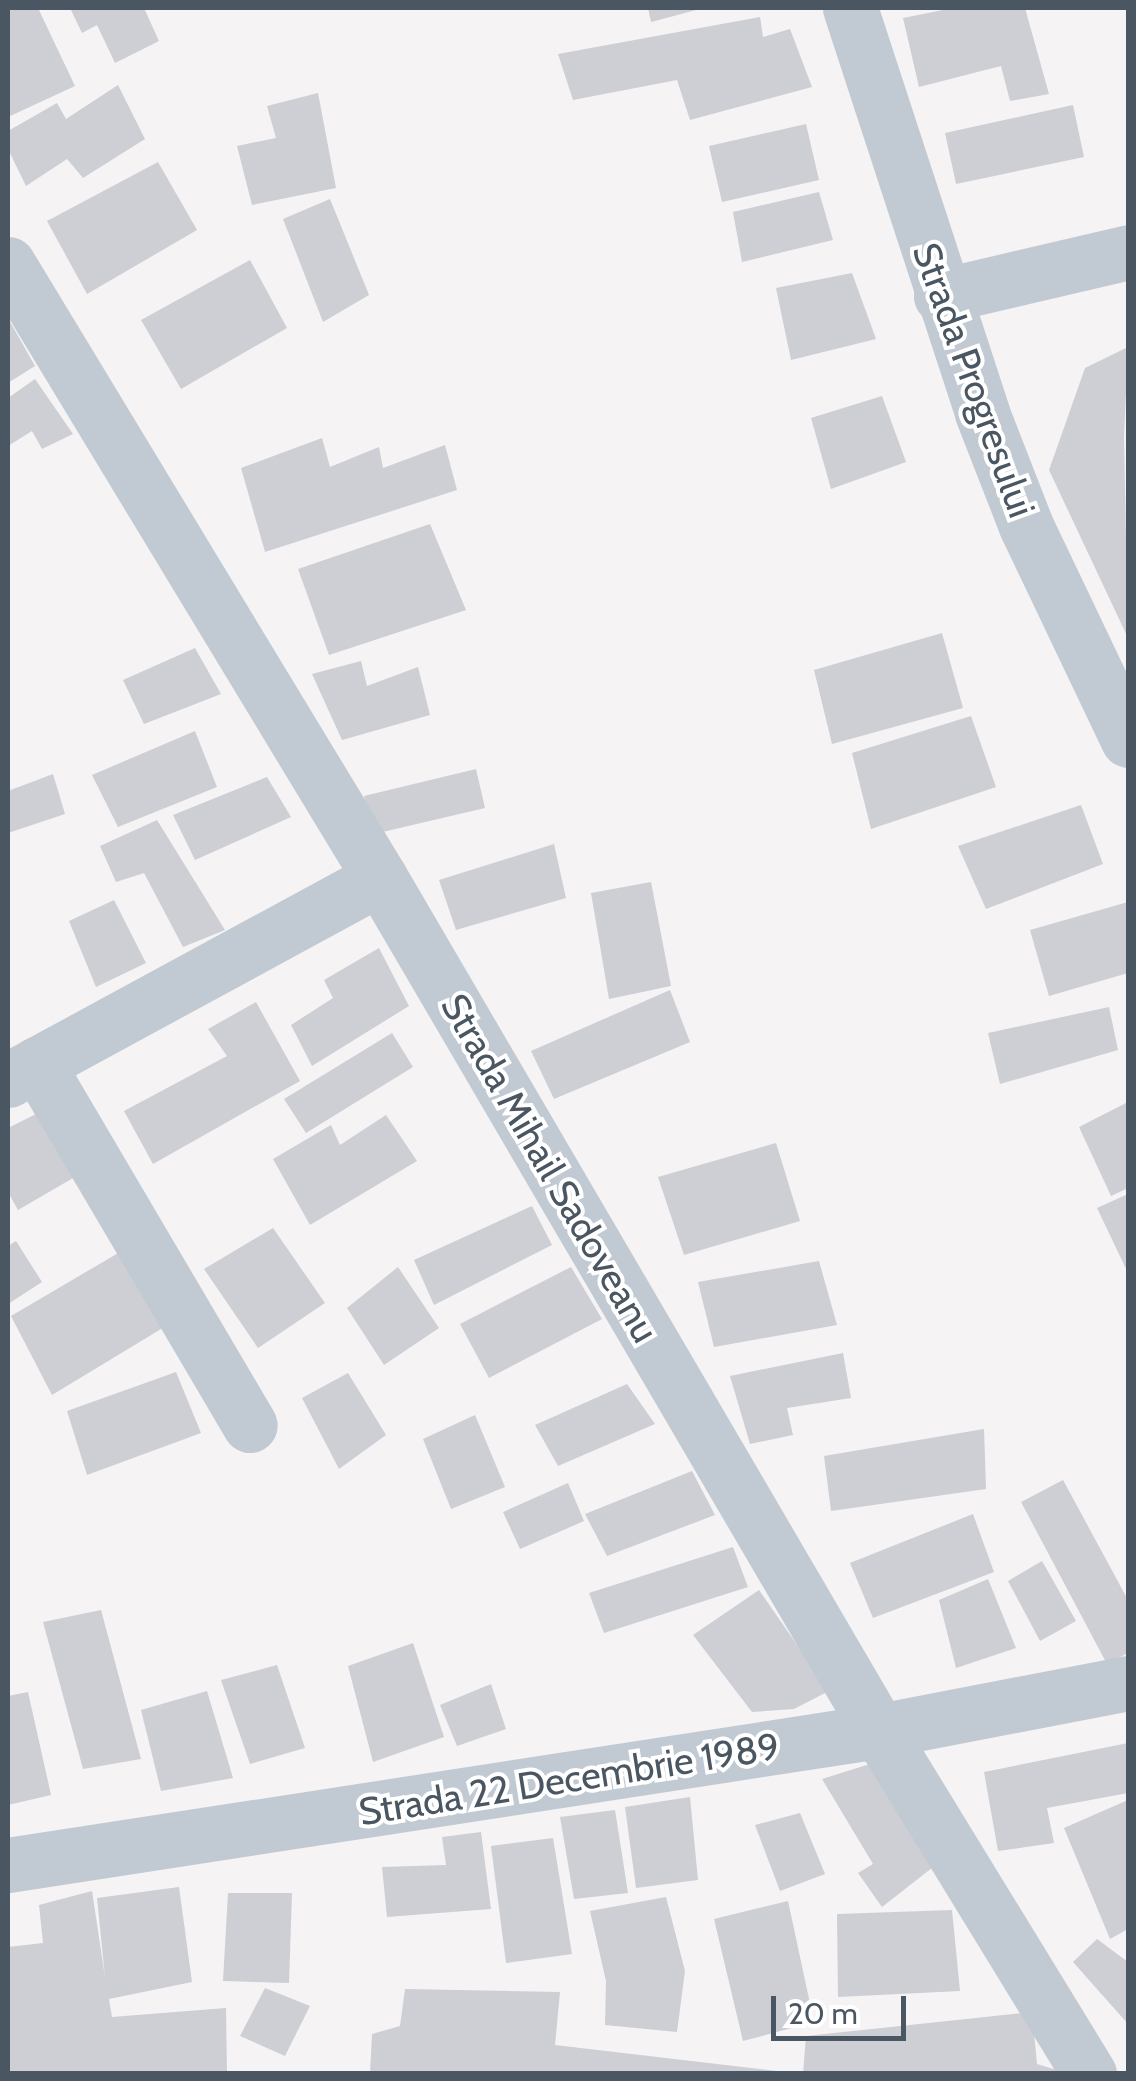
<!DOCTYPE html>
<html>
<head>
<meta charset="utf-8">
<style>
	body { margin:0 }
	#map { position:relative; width:1136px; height:2081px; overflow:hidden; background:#f5f3f3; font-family:Cabin,sans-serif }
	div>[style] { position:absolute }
	.building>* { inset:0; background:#cdcfd5 }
	.minor>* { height:55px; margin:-27.5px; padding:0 27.5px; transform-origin:27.5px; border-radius:27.5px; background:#c1cad2 }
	span { translate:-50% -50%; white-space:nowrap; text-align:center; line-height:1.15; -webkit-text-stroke:8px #fff; paint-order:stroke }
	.street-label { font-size:38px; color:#4a5661 }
	.frame { position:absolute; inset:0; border:10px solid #4a5661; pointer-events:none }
	.scale { position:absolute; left:771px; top:1996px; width:135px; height:45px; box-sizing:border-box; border:5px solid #4a5661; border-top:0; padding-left:12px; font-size:30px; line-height:35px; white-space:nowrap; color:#4a5661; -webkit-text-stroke:8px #fff; paint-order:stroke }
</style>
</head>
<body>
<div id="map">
	<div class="building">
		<div style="clip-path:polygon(8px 8px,38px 8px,75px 86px,8px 117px)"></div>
		<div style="clip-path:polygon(70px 8px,144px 8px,159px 41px,115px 63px,97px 25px,82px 33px)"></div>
		<div style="clip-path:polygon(648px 8px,700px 8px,700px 9px,651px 22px)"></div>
		<div style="clip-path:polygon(953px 8px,1025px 8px,1049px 94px,1010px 101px,1001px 66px,919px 87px,903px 18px)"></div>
		<div style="clip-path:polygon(760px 17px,763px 37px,790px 29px,812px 87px,690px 120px,677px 80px,573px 100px,558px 54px)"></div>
		<div style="clip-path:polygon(118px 85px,145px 139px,83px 178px,67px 159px,26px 186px,8px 149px,8px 131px,57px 103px,66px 119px)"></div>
		<div style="clip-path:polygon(318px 93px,336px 188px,252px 205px,237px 146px,276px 138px,267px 106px)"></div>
		<div style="clip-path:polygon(1073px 105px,1084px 157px,956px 184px,945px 133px)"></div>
		<div style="clip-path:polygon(806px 124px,819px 180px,722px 202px,709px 146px)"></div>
		<div style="clip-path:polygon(158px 162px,197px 230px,87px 294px,47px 221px)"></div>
		<div style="clip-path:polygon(819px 192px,833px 240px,742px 262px,733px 212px)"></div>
		<div style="clip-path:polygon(330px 199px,369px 295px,323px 322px,283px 219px)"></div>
		<div style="clip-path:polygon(250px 260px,287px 328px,181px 389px,141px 320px)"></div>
		<div style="clip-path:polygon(852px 273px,876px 339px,791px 360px,776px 288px)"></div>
		<div style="clip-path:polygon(8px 318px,35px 366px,8px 383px)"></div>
		<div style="clip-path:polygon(1128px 347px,1124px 437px,1128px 638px,1049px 470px,1085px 368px)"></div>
		<div style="clip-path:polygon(35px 379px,73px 434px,42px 449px,32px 431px,8px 446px,8px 398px)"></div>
		<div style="clip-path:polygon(882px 396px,906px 462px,831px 489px,811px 418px)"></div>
		<div style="clip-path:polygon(322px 438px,330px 467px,379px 447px,383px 468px,445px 445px,457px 490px,265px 552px,241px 468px)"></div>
		<div style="clip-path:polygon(430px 524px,466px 610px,329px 655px,298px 569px)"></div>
		<div style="clip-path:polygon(942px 633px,963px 708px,832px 744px,814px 670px)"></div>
		<div style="clip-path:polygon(195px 648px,221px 694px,144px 724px,123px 680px)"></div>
		<div style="clip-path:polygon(361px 661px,367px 686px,418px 667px,430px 715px,342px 740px,312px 674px)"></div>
		<div style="clip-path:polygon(971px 716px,996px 787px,871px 829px,852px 753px)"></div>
		<div style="clip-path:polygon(195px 731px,217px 787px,118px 827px,92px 775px)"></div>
		<div style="clip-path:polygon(476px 769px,485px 808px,374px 834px,364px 796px)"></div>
		<div style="clip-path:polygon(53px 774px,65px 814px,8px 833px,8px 791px)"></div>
		<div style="clip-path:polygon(267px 777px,291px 817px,195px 860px,173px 815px)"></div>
		<div style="clip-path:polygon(1081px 805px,1103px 864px,986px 909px,958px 846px)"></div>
		<div style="clip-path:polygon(157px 820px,225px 930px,183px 947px,144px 873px,116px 882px,100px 846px)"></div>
		<div style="clip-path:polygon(554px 844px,566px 898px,456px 930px,439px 880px)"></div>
		<div style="clip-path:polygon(651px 882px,671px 986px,609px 999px,591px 893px)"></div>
		<div style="clip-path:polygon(114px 900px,146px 963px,96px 987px,69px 921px)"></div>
		<div style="clip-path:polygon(1128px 902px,1128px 973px,1049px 996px,1030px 930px)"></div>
		<div style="clip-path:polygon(379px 948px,409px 1006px,312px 1066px,291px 1025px,333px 998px,324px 980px)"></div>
		<div style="clip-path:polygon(670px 990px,690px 1042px,554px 1099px,531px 1051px)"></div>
		<div style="clip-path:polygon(256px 1002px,300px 1081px,153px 1164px,124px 1111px,227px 1056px,208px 1029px)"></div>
		<div style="clip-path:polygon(1109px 1007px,1118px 1050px,1000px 1084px,988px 1033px)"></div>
		<div style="clip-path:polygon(392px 1033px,413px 1067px,306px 1133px,284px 1099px)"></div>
		<div style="clip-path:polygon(1128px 1102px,1128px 1188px,1111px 1196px,1079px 1127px)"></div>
		<div style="clip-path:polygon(46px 1109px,80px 1174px,18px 1210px,8px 1192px,8px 1128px)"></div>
		<div style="clip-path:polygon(386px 1115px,417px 1161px,310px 1225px,273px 1159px,331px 1125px,340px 1145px)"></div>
		<div style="clip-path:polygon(776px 1143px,800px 1221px,684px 1255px,658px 1177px)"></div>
		<div style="clip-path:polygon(1128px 1194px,1128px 1273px,1097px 1208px)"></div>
		<div style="clip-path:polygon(532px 1206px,552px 1245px,434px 1305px,414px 1260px)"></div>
		<div style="clip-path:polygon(273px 1228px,325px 1303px,258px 1348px,204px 1269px)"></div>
		<div style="clip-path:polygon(16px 1241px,42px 1282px,8px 1304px,8px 1246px)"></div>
		<div style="clip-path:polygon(125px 1249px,171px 1323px,52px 1395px,11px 1316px)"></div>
		<div style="clip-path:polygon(819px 1261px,837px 1325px,714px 1347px,698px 1282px)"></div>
		<div style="clip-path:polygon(398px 1267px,439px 1328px,384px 1365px,347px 1308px)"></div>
		<div style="clip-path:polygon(571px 1267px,602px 1319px,489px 1378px,460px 1324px)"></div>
		<div style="clip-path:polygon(843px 1353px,851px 1398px,787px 1408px,793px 1435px,750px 1444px,730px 1376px)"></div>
		<div style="clip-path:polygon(176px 1372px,201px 1433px,87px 1475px,67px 1411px)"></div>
		<div style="clip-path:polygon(348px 1373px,386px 1435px,339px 1469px,302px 1398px)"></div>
		<div style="clip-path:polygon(627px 1384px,655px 1424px,558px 1466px,535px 1425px)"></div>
		<div style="clip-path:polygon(475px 1415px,505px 1487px,451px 1509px,423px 1439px)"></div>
		<div style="clip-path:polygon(984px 1429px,986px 1489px,831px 1511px,824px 1456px)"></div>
		<div style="clip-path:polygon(692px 1471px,715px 1515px,607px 1556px,585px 1514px)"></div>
		<div style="clip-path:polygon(1063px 1480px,1128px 1600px,1128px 1653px,1107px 1664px,1021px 1502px)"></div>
		<div style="clip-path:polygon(568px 1483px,584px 1521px,520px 1549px,503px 1512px)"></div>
		<div style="clip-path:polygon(973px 1514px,994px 1572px,873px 1618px,850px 1563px)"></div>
		<div style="clip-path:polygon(733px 1547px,748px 1587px,604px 1633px,589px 1593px)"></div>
		<div style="clip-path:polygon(1042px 1561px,1076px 1621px,1040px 1641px,1008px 1581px)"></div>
		<div style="clip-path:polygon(988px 1579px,1016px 1648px,956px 1668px,939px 1600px)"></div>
		<div style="clip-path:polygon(759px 1590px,829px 1691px,794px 1709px,752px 1712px,693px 1635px)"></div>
		<div style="clip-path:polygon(101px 1610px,141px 1759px,83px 1769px,43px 1622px)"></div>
		<div style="clip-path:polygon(413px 1643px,444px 1737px,373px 1762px,348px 1666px)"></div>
		<div style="clip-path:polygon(277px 1665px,305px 1748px,250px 1764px,221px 1680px)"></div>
		<div style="clip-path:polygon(491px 1684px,506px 1729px,457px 1746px,440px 1705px)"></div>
		<div style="clip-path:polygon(207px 1691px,233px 1778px,161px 1791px,141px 1710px)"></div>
		<div style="clip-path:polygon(28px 1692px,51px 1795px,8px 1805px,8px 1696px)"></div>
		<div style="clip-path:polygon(1128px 1743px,1128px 1793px,1047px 1808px,1054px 1843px,998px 1851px,984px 1772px)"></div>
		<div style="clip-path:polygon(873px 1763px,937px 1864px,882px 1907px,858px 1873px,873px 1864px,822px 1779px)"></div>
		<div style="clip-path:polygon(690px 1797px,698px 1880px,636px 1888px,625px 1807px)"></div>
		<div style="clip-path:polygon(1128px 1800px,1128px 1929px,1110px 1939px,1064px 1828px)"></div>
		<div style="clip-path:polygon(615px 1810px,628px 1893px,574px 1899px,560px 1817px)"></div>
		<div style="clip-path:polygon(800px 1813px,825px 1874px,780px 1891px,755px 1825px)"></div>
		<div style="clip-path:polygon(481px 1832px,491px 1909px,387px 1917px,382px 1867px,446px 1865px,442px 1837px)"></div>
		<div style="clip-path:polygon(553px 1838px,572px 1954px,506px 1963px,491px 1846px)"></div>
		<div style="clip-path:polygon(179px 1887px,192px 1982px,109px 1999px,112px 2017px,226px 2008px,227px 2074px,8px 2074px,8px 1947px,43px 1943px,39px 1905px,92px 1891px,105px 1977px,97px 1898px)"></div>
		<div style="clip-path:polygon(228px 1893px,292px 1893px,289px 1983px,223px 1981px)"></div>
		<div style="clip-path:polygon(666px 1897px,685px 1971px,677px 2032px,605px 2025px,606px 1981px,590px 1911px)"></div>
		<div style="clip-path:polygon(788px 1901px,814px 2022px,743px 2041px,714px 1919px)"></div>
		<div style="clip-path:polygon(952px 1910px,960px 1991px,838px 1997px,837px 1914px)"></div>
		<div style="clip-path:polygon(1097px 1939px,1128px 1962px,1128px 2024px,1073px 1962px)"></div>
		<div style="clip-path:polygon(265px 1988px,310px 2006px,285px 2056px,240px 2036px)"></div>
		<div style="clip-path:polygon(405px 1989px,560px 1992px,555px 2045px,803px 2074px,370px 2074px,372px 2034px,400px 2026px)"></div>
		<div style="clip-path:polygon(1032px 2012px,1037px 2064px,1070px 2074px,803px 2074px,806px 2036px)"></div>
	</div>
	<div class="minor">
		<div style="left:850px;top:8px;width:426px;rotate:71.9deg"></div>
		<div style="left:982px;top:413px;width:121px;rotate:68.7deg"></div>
		<div style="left:1026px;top:526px;width:237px;rotate:64.5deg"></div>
		<div style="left:8px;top:264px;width:718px;rotate:58.79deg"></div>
		<div style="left:380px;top:878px;width:988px;rotate:59.67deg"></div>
		<div style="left:879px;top:1731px;width:402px;rotate:58.5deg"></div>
		<div style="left:941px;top:296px;width:192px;rotate:-13.2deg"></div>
		<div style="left:37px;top:1064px;width:419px;rotate:59.5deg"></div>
		<div style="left:8px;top:1080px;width:423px;rotate:-28.5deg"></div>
		<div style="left:8px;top:1865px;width:881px;rotate:-8.75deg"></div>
		<div style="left:879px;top:1731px;width:254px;rotate:-10.9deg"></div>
	</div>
	<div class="street-label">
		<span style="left:974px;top:380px;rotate:70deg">Strada Progresului</span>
		<span style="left:550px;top:1168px;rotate:60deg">Strada Mihail Sadoveanu</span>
		<span style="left:569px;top:1779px;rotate:-9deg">Strada 22 Decembrie 1989</span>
	</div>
	<div class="frame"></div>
	<div class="scale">20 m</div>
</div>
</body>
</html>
